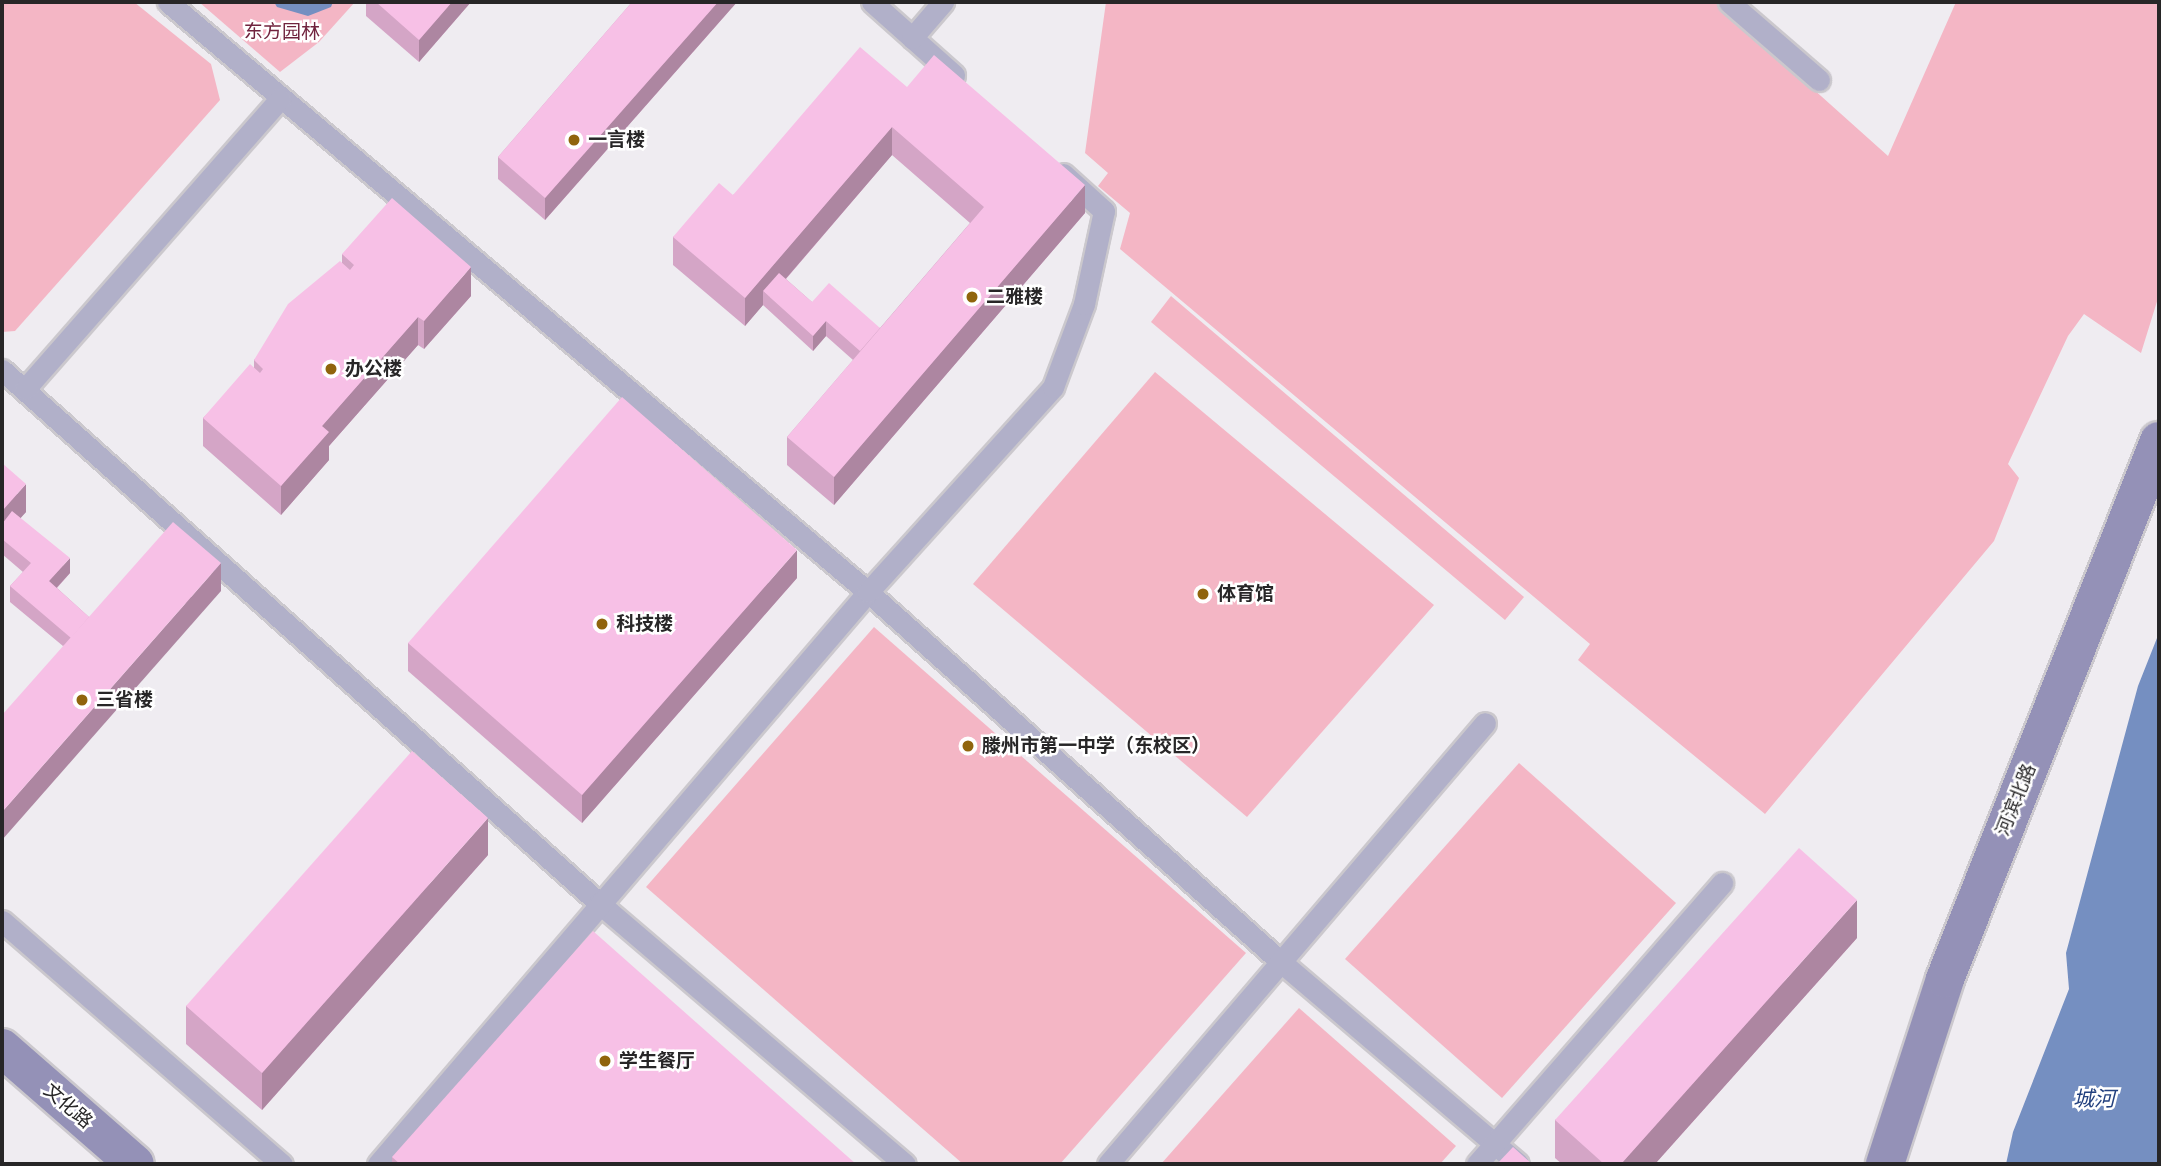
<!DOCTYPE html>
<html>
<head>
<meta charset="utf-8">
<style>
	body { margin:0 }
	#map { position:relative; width:2161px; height:1166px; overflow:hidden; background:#efecf1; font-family:"PT Sans Narrow","Noto Sans SC",sans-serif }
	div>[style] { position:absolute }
	.green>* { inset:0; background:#f4b6c5 }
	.water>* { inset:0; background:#758fc1 }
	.roads { filter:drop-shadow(2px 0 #cbc8cd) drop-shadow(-2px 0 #cbc8cd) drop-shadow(0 2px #cbc8cd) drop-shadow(0 -2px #cbc8cd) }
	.lane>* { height:21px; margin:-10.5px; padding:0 10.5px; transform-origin:10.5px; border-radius:10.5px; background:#b1b0c9 }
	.secondary>* { height:38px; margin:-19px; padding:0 19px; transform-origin:19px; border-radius:19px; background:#9491b7 }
	.wall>* { inset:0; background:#d4a5c6 }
	.shaded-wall>* { inset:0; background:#ad86a1 }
	.building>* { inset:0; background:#f7c0e6 }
	.dots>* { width:19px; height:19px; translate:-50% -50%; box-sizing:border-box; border:4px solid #fff; border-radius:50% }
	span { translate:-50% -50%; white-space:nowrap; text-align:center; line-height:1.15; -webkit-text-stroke:5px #fff; paint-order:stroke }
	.park-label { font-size:19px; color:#70233e }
	.poi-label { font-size:19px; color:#272627; font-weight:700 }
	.left { translate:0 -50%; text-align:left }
	.street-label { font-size:19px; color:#272627 }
	.water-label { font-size:21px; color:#23417f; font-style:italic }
	.frame { position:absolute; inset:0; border:4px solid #272627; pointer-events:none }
</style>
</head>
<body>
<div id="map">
	<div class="green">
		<div style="clip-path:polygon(2px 2px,134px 2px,211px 64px,220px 100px,15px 331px,2px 332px)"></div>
		<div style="clip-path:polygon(199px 2px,355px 2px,319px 42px,280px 72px)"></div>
		<div style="clip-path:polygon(1106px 2px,1716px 2px,1888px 156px,1956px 2px,2159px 2px,2159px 295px,2141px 353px,2084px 314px,2068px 336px,2008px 464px,2019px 478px,1994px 541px,1765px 814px,1578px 660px,1590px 644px,1120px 249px,1130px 213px,1098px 186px,1108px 173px,1085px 153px)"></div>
		<div style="clip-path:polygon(1171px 296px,1524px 597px,1505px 620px,1151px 322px)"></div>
		<div style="clip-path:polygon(1155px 372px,1434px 605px,1247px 817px,973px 584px)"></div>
		<div style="clip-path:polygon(874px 627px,1246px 953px,1060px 1164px,963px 1164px,646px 887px)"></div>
		<div style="clip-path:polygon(1519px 763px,1676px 903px,1502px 1098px,1345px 959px)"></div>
		<div style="clip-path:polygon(1299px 1008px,1456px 1146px,1440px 1164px,1161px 1164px)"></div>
	</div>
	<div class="water">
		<div style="clip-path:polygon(274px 2px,333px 2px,331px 7px,308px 16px,277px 7px)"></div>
		<div style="clip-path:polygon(2159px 633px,2159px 1164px,2006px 1164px,2013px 1132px,2069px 989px,2066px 953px,2138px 686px)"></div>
	</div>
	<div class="roads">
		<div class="lane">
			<div style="left:168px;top:2px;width:915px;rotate:40.13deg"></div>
			<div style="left:868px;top:592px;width:554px;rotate:41.86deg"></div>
			<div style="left:1281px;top:962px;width:311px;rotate:40.4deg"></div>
			<div style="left:872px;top:2px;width:110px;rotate:41.7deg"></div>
			<div style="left:1729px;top:2px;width:119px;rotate:40.9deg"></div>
			<div style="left:912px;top:38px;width:48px;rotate:-49.3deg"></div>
			<div style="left:2px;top:370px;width:800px;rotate:41.76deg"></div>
			<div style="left:599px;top:903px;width:402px;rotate:40.5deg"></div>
			<div style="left:25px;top:389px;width:386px;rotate:-48.7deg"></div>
			<div style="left:2px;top:921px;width:371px;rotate:41deg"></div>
			<div style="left:378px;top:1164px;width:753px;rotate:-49.42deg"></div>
			<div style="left:868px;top:592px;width:276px;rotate:-47.9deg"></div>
			<div style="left:1053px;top:387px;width:89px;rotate:-69.5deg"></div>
			<div style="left:1084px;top:304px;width:95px;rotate:-77.9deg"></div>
			<div style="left:1104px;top:211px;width:55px;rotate:-137.9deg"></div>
			<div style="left:1108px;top:1164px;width:580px;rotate:-49.47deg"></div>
			<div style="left:1477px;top:1164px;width:373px;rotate:-48.9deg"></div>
		</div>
		<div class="secondary">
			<div style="left:2px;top:1048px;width:176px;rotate:41.1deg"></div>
			<div style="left:1885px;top:1164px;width:194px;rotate:-72deg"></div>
			<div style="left:1945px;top:979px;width:579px;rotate:-68.31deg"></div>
		</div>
	</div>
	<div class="wall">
		<div style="clip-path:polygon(366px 2px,471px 2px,419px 62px,366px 16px)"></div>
		<div style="clip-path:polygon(632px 2px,737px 2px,545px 220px,498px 179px,498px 157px)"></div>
		<div style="clip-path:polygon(evenodd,907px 87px,1085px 213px,834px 505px,787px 465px,787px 437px,853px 360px,826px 336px,813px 351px,763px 305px,745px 326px,673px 265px,673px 237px,733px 195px,907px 87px,892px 155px,970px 223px,880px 328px,812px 302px,786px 279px,892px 155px)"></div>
		<div style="clip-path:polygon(342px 254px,471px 296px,424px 349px,418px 345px,329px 446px,329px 460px,281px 515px,203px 446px,203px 418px,254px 368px,254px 360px,342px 263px)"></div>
		<div style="clip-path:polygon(2px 463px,26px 512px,20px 518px,70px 573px,57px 588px,89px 617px,221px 591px,63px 646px,10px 602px,10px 586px,23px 572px,2px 554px)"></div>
		<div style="clip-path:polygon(797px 578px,582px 823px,408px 671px,408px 643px)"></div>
		<div style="clip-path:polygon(488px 855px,262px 1110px,186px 1044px,186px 1006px)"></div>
		<div style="clip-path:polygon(1857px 938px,1655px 1164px,1562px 1164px,1555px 1158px,1555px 1120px)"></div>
		<div style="clip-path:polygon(392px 1157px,856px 1164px,392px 1164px)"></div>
	</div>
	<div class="shaded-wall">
		<div style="clip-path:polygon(452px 2px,471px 2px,419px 62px,419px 40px)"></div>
		<div style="clip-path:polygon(718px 2px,737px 2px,545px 220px,545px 198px)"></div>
		<div style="clip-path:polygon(892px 127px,892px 155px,770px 297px,763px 291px,763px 305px,745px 326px,745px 298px)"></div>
		<div style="clip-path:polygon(1085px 185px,1085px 213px,834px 505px,834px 477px)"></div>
		<div style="clip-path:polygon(471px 267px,471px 296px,424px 349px,424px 321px)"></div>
		<div style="clip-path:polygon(418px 317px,418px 345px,329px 446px,329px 460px,281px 515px,281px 486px,322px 426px)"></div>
		<div style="clip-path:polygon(826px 321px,826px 336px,813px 351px,813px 336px)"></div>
		<div style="clip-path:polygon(26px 484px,26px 512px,2px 539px,2px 511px)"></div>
		<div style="clip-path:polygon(797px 550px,797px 578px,582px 823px,582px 795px)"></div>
		<div style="clip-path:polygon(70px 558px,70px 573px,49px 596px,49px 581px)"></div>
		<div style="clip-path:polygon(221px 563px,221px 591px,2px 840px,2px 812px)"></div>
		<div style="clip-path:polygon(488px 818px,488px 855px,262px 1110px,262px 1073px)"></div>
		<div style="clip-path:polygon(1857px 900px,1857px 938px,1655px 1164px,1621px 1164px)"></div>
	</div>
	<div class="building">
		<div style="clip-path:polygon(376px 2px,452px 2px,419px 40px)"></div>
		<div style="clip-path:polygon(632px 2px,718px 2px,545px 198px,498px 157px)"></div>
		<div style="clip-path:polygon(860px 47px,907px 87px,934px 55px,1085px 185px,834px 477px,787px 437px,984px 207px,892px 127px,745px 298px,673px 237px,719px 183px,733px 195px)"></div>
		<div style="clip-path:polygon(392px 198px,471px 267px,424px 321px,418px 317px,322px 426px,329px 432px,281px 486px,203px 418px,250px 364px,260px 373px,263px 369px,254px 360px,288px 304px,340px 261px,350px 270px,354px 265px,342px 254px)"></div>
		<div style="clip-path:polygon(779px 273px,812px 302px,829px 283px,880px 328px,860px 351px,826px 321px,813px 336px,763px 291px)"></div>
		<div style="clip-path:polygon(622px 397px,797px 550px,582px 795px,408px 643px)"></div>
		<div style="clip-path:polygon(2px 463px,26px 484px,2px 511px)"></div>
		<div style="clip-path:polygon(12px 511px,70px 558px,49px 581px,89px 617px,71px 638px,10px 586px,31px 563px,2px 539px,2px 524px)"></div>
		<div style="clip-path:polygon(173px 522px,221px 563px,2px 812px,2px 715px)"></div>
		<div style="clip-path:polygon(412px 751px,488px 818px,262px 1073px,186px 1006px)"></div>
		<div style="clip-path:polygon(1799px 848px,1857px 900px,1621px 1164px,1604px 1164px,1555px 1120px)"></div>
		<div style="clip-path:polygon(593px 931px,856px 1164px,400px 1164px,392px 1157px)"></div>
		<div style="clip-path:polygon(1513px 1147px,1532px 1164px,1497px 1164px)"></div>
	</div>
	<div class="dots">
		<div style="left:574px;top:140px;background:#90640c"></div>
		<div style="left:972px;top:297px;background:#90640c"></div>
		<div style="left:331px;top:369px;background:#90640c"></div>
		<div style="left:1203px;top:594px;background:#90640c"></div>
		<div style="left:602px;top:624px;background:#90640c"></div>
		<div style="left:82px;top:700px;background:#90640c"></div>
		<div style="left:968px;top:746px;background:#90640c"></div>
		<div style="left:605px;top:1061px;background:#90640c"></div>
	</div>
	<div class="park-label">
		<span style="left:282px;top:32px">东方园林</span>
	</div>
	<div class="poi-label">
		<span class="left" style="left:588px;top:140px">一言楼</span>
		<span class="left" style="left:986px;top:297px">二雅楼</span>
		<span class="left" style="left:345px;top:369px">办公楼</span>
		<span class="left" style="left:1217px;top:594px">体育馆</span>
		<span class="left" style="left:616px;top:624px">科技楼</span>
		<span class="left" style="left:96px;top:700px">三省楼</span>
		<span class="left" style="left:982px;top:746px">滕州市第一中学（东校区）</span>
		<span class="left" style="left:619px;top:1061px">学生餐厅</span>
	</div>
	<div class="street-label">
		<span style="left:2016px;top:800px;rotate:-68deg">河滨北路</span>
		<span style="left:68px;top:1106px;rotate:41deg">文化路</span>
	</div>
	<div class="water-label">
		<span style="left:2094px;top:1099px">城河</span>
	</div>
	<div class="frame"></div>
</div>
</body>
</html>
